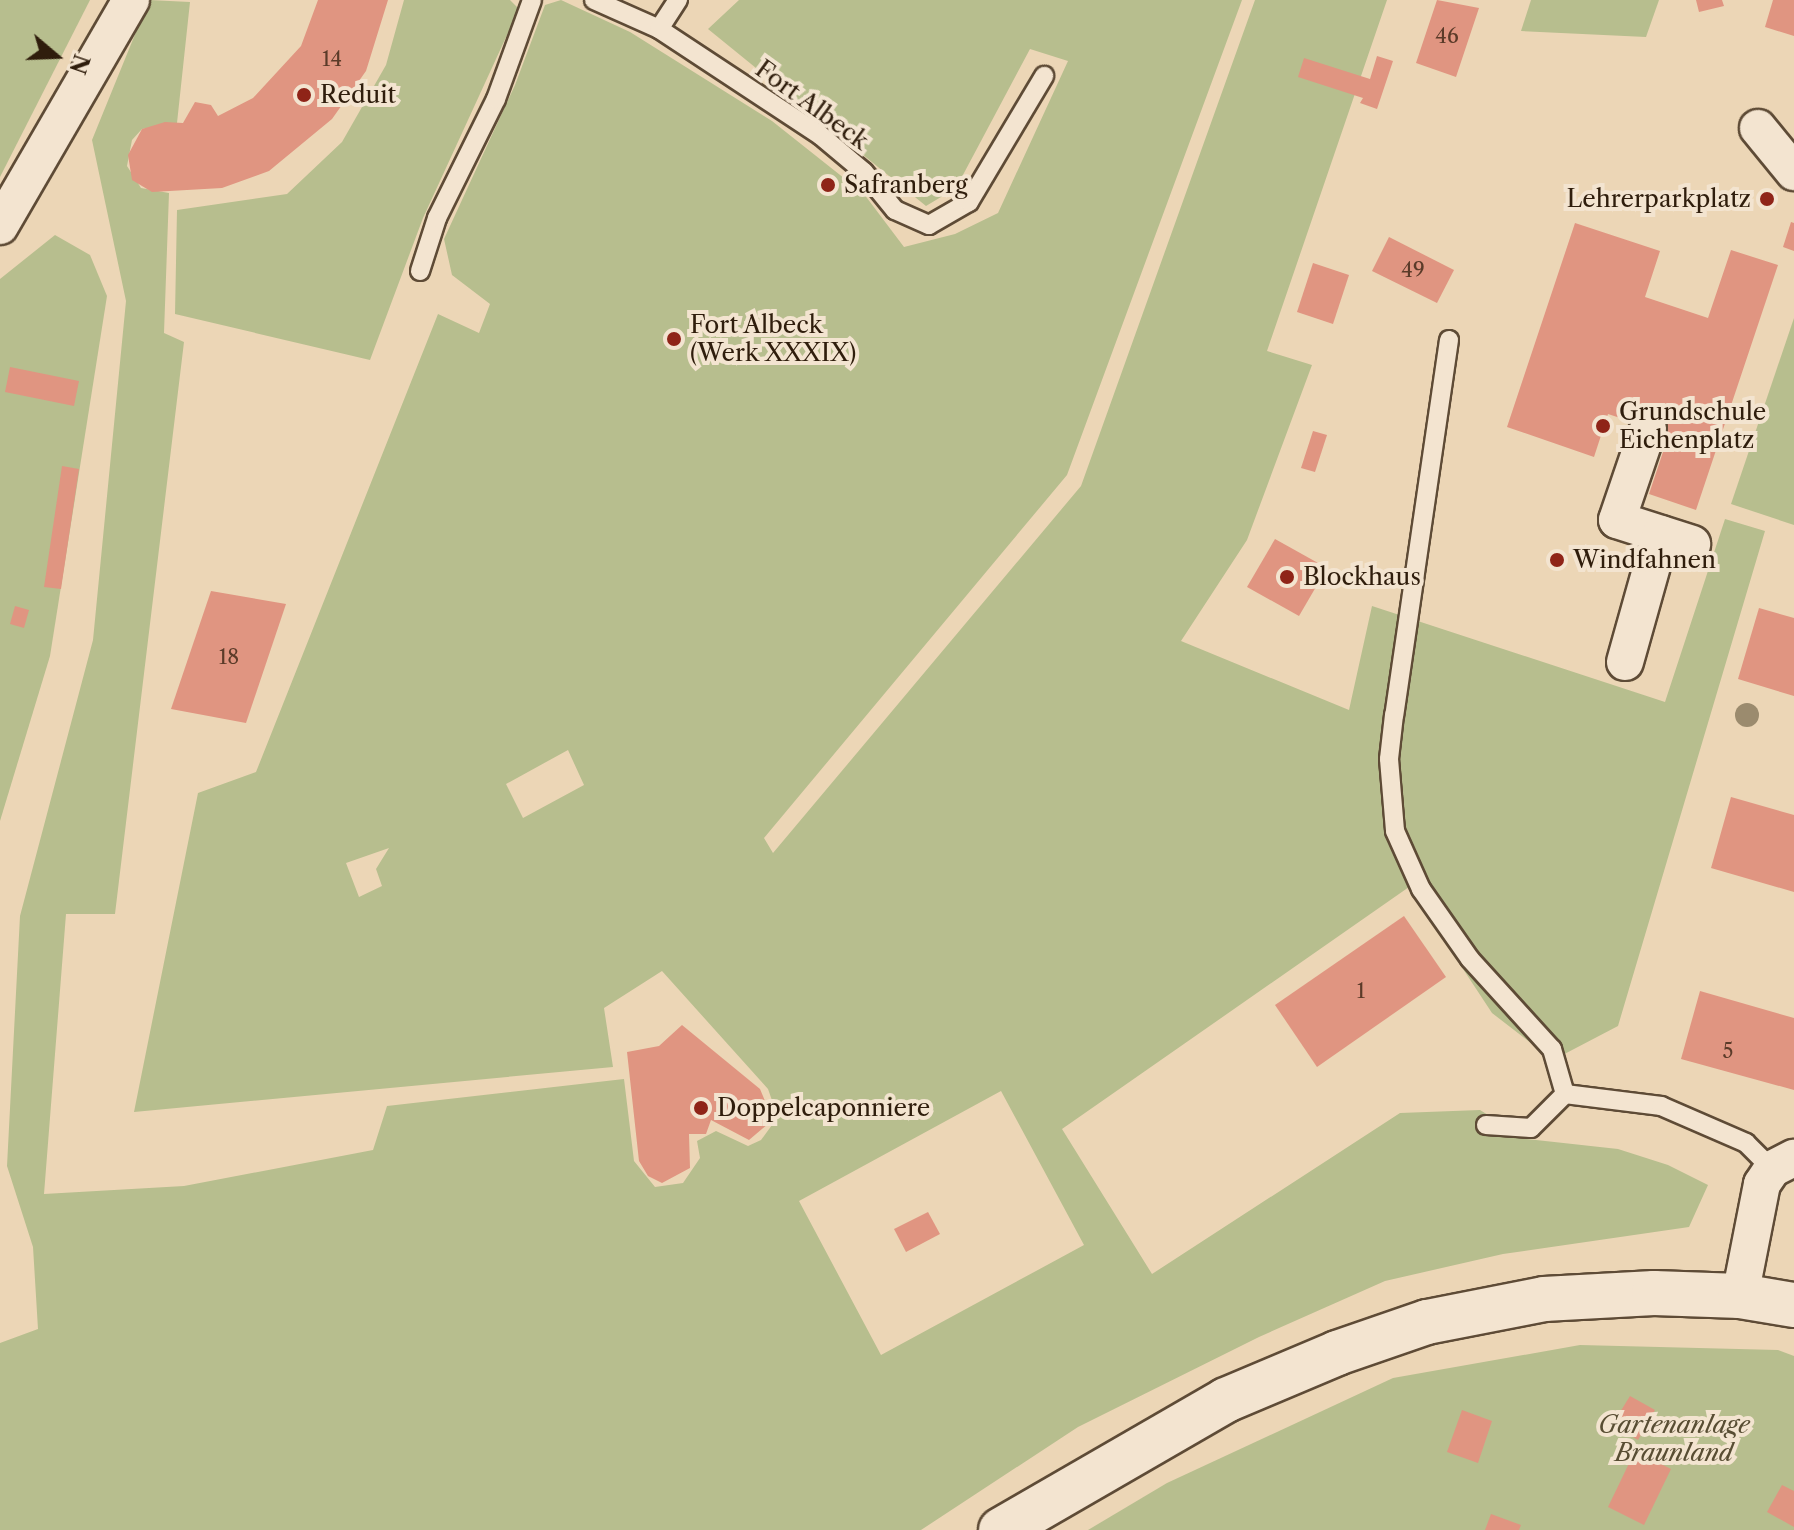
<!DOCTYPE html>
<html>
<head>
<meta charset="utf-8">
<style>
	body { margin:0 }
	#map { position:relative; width:1794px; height:1530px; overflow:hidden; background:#ecd6b6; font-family:"Libre Caslon Text",serif }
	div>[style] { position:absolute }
	.green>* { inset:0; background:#b7be8e }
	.building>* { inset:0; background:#e09581 }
	.roads { filter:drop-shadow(2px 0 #5e4b36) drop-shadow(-2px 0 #5e4b36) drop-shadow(0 2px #5e4b36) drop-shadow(0 -2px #5e4b36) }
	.lane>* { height:18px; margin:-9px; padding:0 9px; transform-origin:9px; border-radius:9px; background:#f3e4d0 }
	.street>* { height:36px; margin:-18px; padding:0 18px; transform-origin:18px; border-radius:18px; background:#f3e4d0 }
	.secondary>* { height:44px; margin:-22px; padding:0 22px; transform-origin:22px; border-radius:22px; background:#f3e4d0 }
	.trees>* { width:24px; height:24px; margin:-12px; border-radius:50%; background:#9b8b6e }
	.dots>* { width:22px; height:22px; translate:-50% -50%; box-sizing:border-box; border:4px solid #f3e4d0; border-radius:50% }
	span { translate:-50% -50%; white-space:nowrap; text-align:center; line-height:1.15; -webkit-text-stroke:8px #f3e4d0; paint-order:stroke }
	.number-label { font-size:20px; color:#5b3b29 }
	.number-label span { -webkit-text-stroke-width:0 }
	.poi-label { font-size:24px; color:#2f1d0c }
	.left { translate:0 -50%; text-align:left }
	.right { translate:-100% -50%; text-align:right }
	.street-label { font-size:24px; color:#2f1d0c }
	.park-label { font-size:24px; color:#584d33; font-style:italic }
	.north { position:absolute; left:16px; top:16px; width:80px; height:80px; -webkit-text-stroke:6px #f3e4d0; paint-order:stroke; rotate:109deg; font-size:22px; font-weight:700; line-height:32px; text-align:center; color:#2f1d0c }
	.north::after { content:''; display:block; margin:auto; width:28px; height:36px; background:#2f1d0c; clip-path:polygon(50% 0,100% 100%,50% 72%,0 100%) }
</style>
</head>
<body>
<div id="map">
	<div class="green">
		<div style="clip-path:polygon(0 0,90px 0,0 177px)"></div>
		<div style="clip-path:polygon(evenodd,149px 0,190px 2px,177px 123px,142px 129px,132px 140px,127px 166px,141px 188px,169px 193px,164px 333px,184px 342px,115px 914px,66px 914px,44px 1194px,184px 1186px,373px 1150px,387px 1106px,624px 1079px,634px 1161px,655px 1187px,683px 1183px,700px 1158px,697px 1141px,716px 1131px,748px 1146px,761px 1140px,772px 1125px,774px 1106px,768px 1089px,662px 971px,604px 1008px,613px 1067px,134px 1112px,198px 793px,256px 772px,438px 314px,479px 333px,490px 304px,452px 275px,444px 239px,515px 85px,545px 5px,561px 0,630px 32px,772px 121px,864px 194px,904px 247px,955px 234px,998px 213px,1068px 61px,1030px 49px,956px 188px,926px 206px,708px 29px,739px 0,1242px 0,1067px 475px,764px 838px,773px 853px,1081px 486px,1255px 0,1387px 0,1267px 351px,1312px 365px,1247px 540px,1181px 641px,1349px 710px,1372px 606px,1665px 702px,1725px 519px,1765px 531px,1618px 1026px,1553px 1060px,1492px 1013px,1409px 887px,1062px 1129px,1152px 1274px,1400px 1113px,1480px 1110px,1527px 1139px,1618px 1149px,1668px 1165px,1708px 1185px,1689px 1227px,1503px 1254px,1385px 1281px,1259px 1337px,1078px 1427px,921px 1530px,0 1530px,0 1343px,38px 1329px,33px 1247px,7px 1166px,20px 916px,93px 640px,126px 301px,92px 140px,149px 0,568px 750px,584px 785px,523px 818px,506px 784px,568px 750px,149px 0,389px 848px,376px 869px,382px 886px,359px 897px,346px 863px,389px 848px,149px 0,1001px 1091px,1084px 1245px,881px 1355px,799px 1201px,1001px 1091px)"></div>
		<div style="clip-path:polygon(404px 0,510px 0,519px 9px,423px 218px,370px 360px,175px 314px,177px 210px,287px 194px,342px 142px,386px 65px)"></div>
		<div style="clip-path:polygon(1531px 0,1659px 0,1646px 37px,1521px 31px)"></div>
		<div style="clip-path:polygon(55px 235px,90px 255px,107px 296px,50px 656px,0 821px,0 279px)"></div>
		<div style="clip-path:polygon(1794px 318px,1794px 525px,1731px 504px)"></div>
		<div style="clip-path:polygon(1580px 1345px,1778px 1350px,1794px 1356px,1794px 1530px,1088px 1530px,1167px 1483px,1393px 1378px)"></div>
	</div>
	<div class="building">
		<div style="clip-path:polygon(318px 0,388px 0,366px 71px,332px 119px,269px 171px,222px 188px,152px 192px,132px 180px,128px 155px,142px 129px,165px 122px,183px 123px,195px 102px,211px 105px,218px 116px,253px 98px,301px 46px)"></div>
		<div style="clip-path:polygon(1437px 0,1479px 8px,1456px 77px,1416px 63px)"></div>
		<div style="clip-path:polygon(1696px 0,1722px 0,1724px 6px,1699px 12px)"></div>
		<div style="clip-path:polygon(1773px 0,1794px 0,1794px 36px,1765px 27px)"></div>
		<div style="clip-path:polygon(1377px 56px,1393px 61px,1377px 109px,1360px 103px,1363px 98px,1298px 77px,1304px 58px,1370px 79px)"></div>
		<div style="clip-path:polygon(1791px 222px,1794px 223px,1794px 251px,1783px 247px)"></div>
		<div style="clip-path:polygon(1575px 223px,1660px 251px,1645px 297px,1708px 318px,1731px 250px,1778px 265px,1696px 510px,1649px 494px,1669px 434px,1608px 414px,1594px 457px,1507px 427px)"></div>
		<div style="clip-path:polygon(1389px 237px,1454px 270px,1437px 303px,1372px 271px)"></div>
		<div style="clip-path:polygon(1313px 263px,1349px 275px,1333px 324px,1297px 312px)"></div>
		<div style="clip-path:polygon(10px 367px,79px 381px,74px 406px,5px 392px)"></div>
		<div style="clip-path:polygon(1313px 431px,1327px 435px,1315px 472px,1301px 468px)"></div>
		<div style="clip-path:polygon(62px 466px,79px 469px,61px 589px,44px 587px)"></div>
		<div style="clip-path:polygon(1275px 539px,1327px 568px,1299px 616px,1247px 587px)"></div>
		<div style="clip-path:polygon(211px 591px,286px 604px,246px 723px,171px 709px)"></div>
		<div style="clip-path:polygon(15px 606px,29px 610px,24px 628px,10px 624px)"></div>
		<div style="clip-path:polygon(1759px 608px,1794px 618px,1794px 696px,1738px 679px)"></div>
		<div style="clip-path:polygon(1731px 797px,1794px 815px,1794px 892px,1711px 868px)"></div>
		<div style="clip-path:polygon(1404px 916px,1446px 977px,1317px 1067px,1275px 1005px)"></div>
		<div style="clip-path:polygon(1700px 991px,1794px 1018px,1794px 1090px,1681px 1059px)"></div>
		<div style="clip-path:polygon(682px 1025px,760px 1089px,770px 1113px,768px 1124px,749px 1140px,711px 1120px,706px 1134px,689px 1134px,690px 1168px,662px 1183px,648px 1176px,639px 1161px,627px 1052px,659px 1046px)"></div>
		<div style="clip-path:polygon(928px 1212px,940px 1234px,906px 1252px,894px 1229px)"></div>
		<div style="clip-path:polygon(1630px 1396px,1655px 1410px,1638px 1440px,1612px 1425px)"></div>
		<div style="clip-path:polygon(1462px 1410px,1492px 1421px,1478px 1463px,1447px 1452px)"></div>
		<div style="clip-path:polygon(1635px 1451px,1671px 1469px,1644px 1525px,1608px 1507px)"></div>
		<div style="clip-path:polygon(1782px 1485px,1794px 1491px,1794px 1527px,1767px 1512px)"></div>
		<div style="clip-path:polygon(1491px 1514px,1521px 1525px,1519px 1530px,1485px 1530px)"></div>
	</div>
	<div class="roads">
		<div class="lane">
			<div style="left:594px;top:0;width:71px;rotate:24deg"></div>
			<div style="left:659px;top:29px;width:193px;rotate:33.4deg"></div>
			<div style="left:820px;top:135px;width:57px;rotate:40.1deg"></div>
			<div style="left:864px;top:172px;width:49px;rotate:50.8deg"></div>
			<div style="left:895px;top:210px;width:37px;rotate:24deg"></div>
			<div style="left:929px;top:225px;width:46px;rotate:-29.9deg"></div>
			<div style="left:969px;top:202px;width:147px;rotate:-59.2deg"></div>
			<div style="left:659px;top:29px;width:35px;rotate:-57deg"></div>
			<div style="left:420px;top:271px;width:56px;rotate:-72.2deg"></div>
			<div style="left:437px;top:218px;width:133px;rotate:-63.6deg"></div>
			<div style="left:496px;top:99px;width:105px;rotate:-70deg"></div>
			<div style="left:1449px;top:340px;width:379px;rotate:98.3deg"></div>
			<div style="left:1394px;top:715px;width:44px;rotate:96.5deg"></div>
			<div style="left:1389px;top:759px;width:72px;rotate:85.2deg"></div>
			<div style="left:1395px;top:831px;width:64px;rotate:65.9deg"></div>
			<div style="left:1421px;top:889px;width:85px;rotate:55deg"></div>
			<div style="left:1470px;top:959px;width:122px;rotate:47.7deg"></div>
			<div style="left:1552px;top:1049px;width:47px;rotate:73.9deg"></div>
			<div style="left:1486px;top:1125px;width:45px;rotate:3.8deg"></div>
			<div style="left:1531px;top:1128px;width:48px;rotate:-45deg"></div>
			<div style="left:1565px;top:1094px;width:97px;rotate:7.1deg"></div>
			<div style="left:1661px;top:1106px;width:93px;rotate:23.5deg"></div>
			<div style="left:1746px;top:1143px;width:37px;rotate:45deg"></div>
		</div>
		<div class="street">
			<div style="left:1758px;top:128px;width:57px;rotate:50.7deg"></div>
			<div style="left:0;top:226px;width:261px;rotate:-59.9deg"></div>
			<div style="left:1648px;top:429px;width:96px;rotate:108.8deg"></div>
			<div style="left:1617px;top:520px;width:79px;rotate:17.7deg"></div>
			<div style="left:1625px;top:662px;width:133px;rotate:-74.3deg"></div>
			<div style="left:1740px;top:1296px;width:114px;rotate:-78.9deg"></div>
			<div style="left:1762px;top:1184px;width:18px;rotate:-56deg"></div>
			<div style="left:1772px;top:1169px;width:25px;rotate:-27deg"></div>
		</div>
		<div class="secondary">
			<div style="left:1001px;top:1530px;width:260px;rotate:-30deg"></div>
			<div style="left:1226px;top:1400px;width:121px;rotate:-22.9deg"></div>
			<div style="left:1337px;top:1353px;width:95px;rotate:-19deg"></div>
			<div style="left:1427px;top:1322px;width:119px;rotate:-11.1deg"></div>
			<div style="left:1544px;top:1299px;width:110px;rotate:-3.1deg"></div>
			<div style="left:1654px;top:1293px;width:86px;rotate:2deg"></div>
			<div style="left:1740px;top:1296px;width:55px;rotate:9.5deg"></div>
		</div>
	</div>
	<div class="trees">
		<div style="left:1747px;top:715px"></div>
	</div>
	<div class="dots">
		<div style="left:304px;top:95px;background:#8f2418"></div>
		<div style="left:828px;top:185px;background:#8f2418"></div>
		<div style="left:1767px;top:199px;background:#8f2418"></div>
		<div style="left:674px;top:339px;background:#8f2418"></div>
		<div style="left:1603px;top:426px;background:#8f2418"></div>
		<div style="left:1557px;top:560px;background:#8f2418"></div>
		<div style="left:1287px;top:577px;background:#8f2418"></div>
		<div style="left:701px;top:1108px;background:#8f2418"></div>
	</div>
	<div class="number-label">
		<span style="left:1447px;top:36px">46</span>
		<span style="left:332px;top:59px">14</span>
		<span style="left:1413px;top:270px">49</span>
		<span style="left:229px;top:657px">18</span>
		<span style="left:1361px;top:991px">1</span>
		<span style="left:1728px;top:1051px">5</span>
	</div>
	<div class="poi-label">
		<span class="left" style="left:320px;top:95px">Reduit</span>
		<span class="left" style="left:844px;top:185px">Safranberg</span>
		<span class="right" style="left:1751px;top:199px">Lehrerparkplatz</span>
		<span class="left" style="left:690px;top:339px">Fort Albeck<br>(Werk XXXIX)</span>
		<span class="left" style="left:1619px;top:426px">Grundschule<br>Eichenplatz</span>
		<span class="left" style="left:1573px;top:560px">Windfahnen</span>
		<span class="left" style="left:1303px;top:577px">Blockhaus</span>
		<span class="left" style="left:717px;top:1108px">Doppelcaponniere</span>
	</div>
	<div class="street-label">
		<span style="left:812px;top:105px;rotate:36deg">Fort Albeck</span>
	</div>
	<div class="park-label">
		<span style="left:1674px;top:1439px">Gartenanlage<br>Braunland</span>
	</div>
	<div class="north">N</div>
</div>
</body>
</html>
